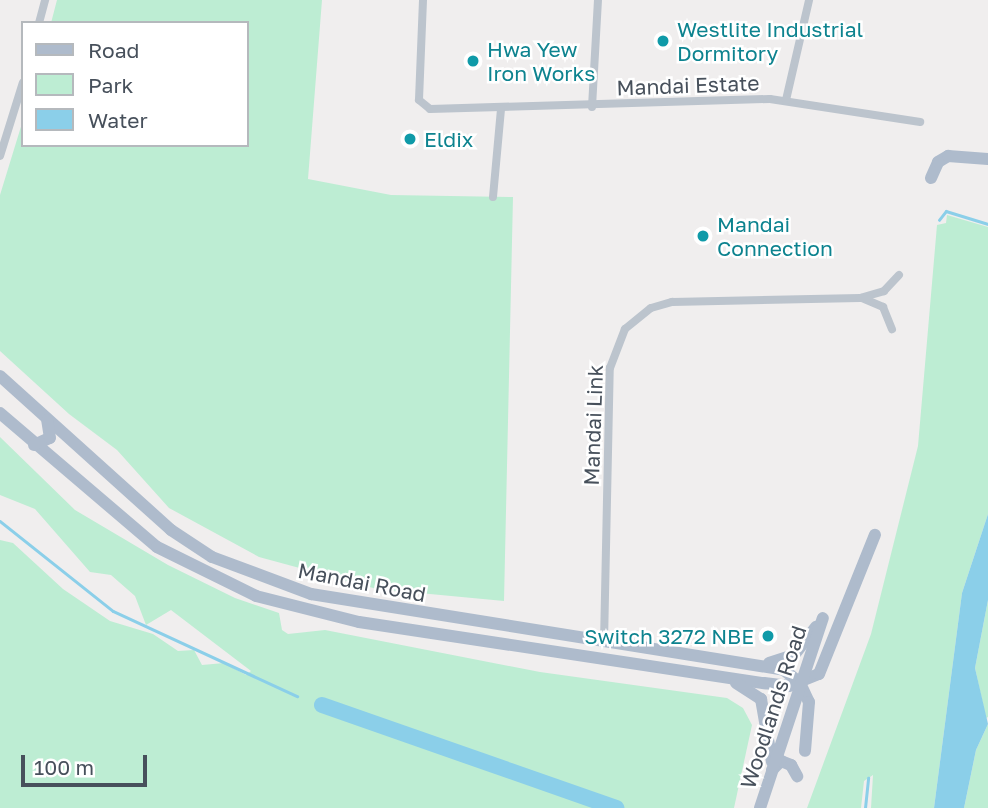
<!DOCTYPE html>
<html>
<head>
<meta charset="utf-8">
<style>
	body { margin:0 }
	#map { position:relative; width:988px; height:808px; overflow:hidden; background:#f0eeee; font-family:"Golos Text",sans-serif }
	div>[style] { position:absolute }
	.green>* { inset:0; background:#bdedd3 }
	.water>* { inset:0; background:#8bcfe9 }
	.stream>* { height:2.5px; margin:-1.25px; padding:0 1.25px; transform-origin:1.25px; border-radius:1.25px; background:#8bcfe9 }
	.river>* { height:16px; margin:-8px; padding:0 8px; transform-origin:8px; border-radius:8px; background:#8bcfe9 }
	.minor>* { height:8px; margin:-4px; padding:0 4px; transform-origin:4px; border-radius:4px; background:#bcc4cd }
	.primary>* { height:12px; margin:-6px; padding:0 6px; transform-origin:6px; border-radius:6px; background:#aebbcc }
	.dots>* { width:19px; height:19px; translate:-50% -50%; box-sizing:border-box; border:4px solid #fff; border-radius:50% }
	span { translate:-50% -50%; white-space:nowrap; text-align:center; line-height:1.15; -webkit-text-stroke:5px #fff; paint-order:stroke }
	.culture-label { font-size:21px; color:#0d838f }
	.left { translate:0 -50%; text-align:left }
	.right { translate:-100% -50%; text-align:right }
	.street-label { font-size:21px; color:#47505b }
	.legend { position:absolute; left:21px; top:21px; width:228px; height:126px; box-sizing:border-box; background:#fff; border:2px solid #b5b9bd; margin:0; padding:9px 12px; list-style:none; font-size:21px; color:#47505b }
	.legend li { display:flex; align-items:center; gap:14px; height:35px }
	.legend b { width:35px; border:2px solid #b5b9bd }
	.scale { position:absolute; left:21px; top:755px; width:126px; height:32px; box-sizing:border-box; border:4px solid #47505b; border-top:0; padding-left:9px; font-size:21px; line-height:24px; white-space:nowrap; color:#47505b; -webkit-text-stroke:5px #fff; paint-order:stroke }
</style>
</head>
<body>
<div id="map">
	<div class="green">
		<div style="clip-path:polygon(57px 0,322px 0,308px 179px,391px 195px,513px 197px,504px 601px,377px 589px,259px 557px,169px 508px,117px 450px,69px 414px,0 351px,0 195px,23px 120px,23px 145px,247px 145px,247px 23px,51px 23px)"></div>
		<div style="clip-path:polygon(947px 215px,988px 227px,988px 514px,962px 593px,934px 808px,871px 808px,873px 775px,864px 781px,861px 808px,807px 808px,871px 634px,918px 446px,937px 225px,946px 223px)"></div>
		<div style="clip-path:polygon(0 437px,75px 510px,168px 565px,235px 598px,279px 613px,282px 630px,288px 634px,325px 630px,540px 672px,727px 698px,743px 708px,752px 725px,734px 808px,0 808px,0 540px,13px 543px,63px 589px,110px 621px,153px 634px,178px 651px,194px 650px,202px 665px,224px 663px,246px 675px,251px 671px,171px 610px,146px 625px,135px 596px,111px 575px,90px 572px,35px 509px,0 495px)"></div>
		<div style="clip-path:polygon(988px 600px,988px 717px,986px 718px,975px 668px)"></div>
		<div style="clip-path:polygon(988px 724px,988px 808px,964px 808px,976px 750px)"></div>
	</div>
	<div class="water">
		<div style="clip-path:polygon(988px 514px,988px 600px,975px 668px,988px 724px,976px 750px,964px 808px,934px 808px,962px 593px)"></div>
	</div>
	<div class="stream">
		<div style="left:939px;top:220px;width:11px;rotate:-52deg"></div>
		<div style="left:946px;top:211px;width:44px;rotate:17.2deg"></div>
		<div style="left:0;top:521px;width:144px;rotate:38.5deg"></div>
		<div style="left:113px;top:611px;width:203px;rotate:24.8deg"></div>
		<div style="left:865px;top:808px;width:30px;rotate:-84deg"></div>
	</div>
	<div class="river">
		<div style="left:322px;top:705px;width:312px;rotate:19.3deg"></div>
	</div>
	<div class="minor">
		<div style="left:423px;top:0;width:100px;rotate:92.3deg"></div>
		<div style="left:419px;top:100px;width:14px;rotate:39deg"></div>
		<div style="left:430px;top:109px;width:340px;rotate:-1.7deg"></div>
		<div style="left:770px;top:99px;width:152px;rotate:8.7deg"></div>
		<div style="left:39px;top:23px;width:24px;rotate:-75deg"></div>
		<div style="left:786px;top:100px;width:103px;rotate:-77deg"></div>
		<div style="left:592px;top:107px;width:107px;rotate:-86.8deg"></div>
		<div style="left:0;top:156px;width:77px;rotate:-72.7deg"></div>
		<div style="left:493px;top:197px;width:88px;rotate:-84.8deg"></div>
		<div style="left:862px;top:298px;width:23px;rotate:23deg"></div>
		<div style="left:883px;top:307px;width:24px;rotate:68deg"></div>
		<div style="left:604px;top:643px;width:275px;rotate:-88.8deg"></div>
		<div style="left:610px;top:368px;width:42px;rotate:-69deg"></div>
		<div style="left:625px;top:329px;width:33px;rotate:-39deg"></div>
		<div style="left:651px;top:308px;width:22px;rotate:-16deg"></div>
		<div style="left:672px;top:302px;width:188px;rotate:-1.2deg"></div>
		<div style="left:860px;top:298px;width:25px;rotate:-16deg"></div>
		<div style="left:884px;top:291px;width:22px;rotate:-47deg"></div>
	</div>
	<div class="primary">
		<div style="left:931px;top:178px;width:17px;rotate:-66deg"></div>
		<div style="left:938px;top:162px;width:12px;rotate:-31deg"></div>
		<div style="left:948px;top:156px;width:40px;rotate:4.3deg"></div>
		<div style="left:0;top:376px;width:230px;rotate:42deg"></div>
		<div style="left:171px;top:530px;width:49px;rotate:33.4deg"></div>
		<div style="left:212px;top:557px;width:106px;rotate:20.5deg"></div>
		<div style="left:311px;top:594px;width:479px;rotate:9.1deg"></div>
		<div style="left:784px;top:670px;width:21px;rotate:39deg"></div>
		<div style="left:800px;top:683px;width:21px;rotate:65deg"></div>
		<div style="left:809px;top:702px;width:49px;rotate:94.7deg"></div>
		<div style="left:0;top:413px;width:206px;rotate:40.5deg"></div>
		<div style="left:157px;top:547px;width:110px;rotate:26.3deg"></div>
		<div style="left:256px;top:596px;width:106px;rotate:14.2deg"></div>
		<div style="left:359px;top:622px;width:410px;rotate:8.6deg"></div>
		<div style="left:764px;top:683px;width:25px;rotate:7deg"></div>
		<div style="left:789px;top:686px;width:32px;rotate:-22deg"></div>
		<div style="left:819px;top:674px;width:150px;rotate:-68.1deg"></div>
		<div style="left:34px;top:445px;width:17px;rotate:-24deg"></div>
		<div style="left:50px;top:438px;width:18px;rotate:-99deg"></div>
		<div style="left:769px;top:663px;width:26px;rotate:-18deg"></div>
		<div style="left:794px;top:655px;width:36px;rotate:-52deg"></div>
		<div style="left:736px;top:683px;width:30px;rotate:33deg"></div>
		<div style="left:761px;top:699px;width:64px;rotate:80.1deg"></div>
		<div style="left:772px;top:770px;width:13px;rotate:-45deg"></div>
		<div style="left:781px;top:761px;width:11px;rotate:22deg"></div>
		<div style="left:791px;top:765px;width:13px;rotate:61deg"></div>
		<div style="left:760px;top:808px;width:200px;rotate:-71.7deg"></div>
	</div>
	<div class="dots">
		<div style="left:663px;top:41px;background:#0f9aa8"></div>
		<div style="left:473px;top:61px;background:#0f9aa8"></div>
		<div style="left:410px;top:139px;background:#0f9aa8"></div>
		<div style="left:703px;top:236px;background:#0f9aa8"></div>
		<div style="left:768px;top:636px;background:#0f9aa8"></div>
	</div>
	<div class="culture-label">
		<span class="left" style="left:677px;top:41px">Westlite Industrial<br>Dormitory</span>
		<span class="left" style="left:487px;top:61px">Hwa Yew<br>Iron Works</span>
		<span class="left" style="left:424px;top:139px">Eldix</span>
		<span class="left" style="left:717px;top:236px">Mandai<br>Connection</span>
		<span class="right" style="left:754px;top:636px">Switch 3272 NBE</span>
	</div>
	<div class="street-label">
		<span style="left:688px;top:85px;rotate:-2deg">Mandai Estate</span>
		<span style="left:593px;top:425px;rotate:-88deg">Mandai Link</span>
		<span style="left:362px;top:582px;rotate:11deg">Mandai Road</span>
		<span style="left:773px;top:707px;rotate:-72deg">Woodlands Road</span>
	</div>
	<ul class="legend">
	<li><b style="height:9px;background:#aebbcc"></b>Road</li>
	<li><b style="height:19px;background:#bdedd3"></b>Park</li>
	<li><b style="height:19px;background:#8bcfe9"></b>Water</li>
	</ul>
	<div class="scale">100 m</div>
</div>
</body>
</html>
